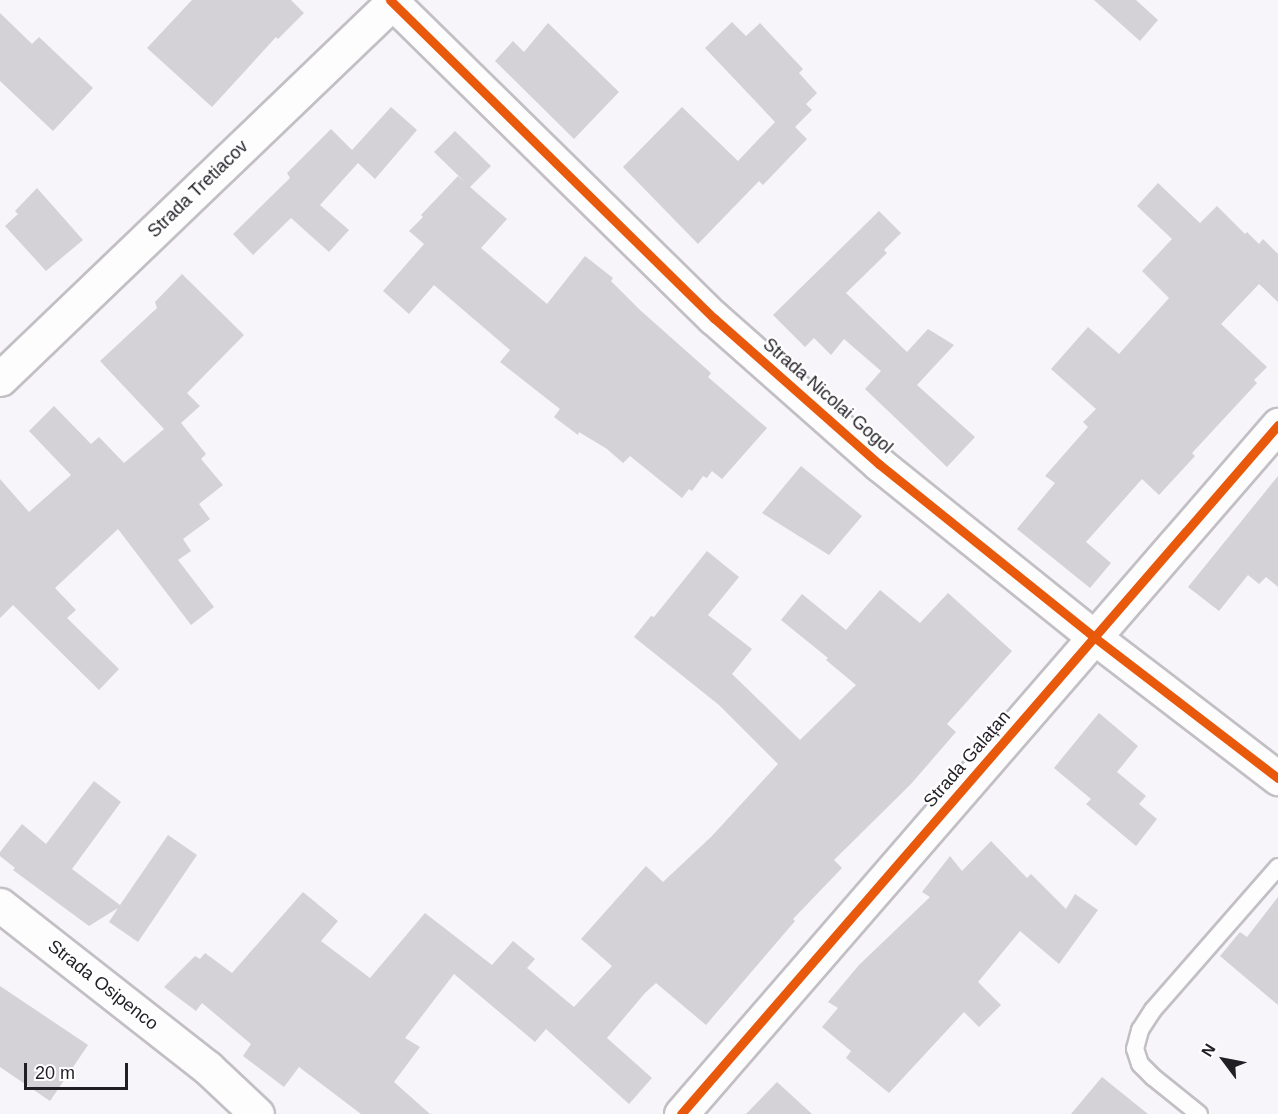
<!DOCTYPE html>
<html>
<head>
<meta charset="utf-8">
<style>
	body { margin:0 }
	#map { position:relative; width:1278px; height:1114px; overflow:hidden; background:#f7f4fa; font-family:Arial,sans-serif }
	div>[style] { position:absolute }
	.building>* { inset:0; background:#d4d1d7 }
	.roads { filter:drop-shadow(2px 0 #c2bfc5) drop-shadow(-2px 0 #c2bfc5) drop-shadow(0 2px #c2bfc5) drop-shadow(0 -2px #c2bfc5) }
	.service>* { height:16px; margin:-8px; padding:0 8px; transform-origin:8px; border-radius:8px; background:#fefdfe }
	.minor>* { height:33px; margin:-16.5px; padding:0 16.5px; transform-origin:16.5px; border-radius:16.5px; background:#fefdfe }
	.tertiary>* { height:33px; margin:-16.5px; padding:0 16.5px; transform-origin:16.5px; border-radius:16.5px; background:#fefdfe }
	.cycleway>* { height:9px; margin:-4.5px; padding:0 4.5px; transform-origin:4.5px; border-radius:4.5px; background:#e8590c }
	span { translate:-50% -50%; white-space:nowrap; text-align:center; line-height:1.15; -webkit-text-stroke:4.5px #fff; paint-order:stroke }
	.street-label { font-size:18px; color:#211e25 }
	.north { position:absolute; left:1194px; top:1030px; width:60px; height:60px; -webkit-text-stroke:4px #fff; paint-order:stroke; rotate:302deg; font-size:16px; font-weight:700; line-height:24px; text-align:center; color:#211e25 }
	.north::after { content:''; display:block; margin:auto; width:21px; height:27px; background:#211e25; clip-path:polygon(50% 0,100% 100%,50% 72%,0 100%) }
	.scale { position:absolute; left:24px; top:1063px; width:104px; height:27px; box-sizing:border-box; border:3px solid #211e25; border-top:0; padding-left:8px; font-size:18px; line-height:21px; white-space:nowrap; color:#211e25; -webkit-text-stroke:4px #fff; paint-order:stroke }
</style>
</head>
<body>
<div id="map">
	<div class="building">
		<div style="clip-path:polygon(192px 0,291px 0,304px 13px,278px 39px,276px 37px,212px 107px,147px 48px)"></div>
		<div style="clip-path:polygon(1094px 0,1136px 0,1158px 20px,1140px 41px)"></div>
		<div style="clip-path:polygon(0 13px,32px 44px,39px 37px,93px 88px,53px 131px,0 81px)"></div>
		<div style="clip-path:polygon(732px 22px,746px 36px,760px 23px,803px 69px,799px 73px,817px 93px,806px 104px,812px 110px,795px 127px,807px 139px,763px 185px,759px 181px,698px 244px,623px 167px,682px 107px,738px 161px,775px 122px,705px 48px)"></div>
		<div style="clip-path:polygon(548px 23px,619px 92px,574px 139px,495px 61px,513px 41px,524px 52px)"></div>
		<div style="clip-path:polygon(391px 107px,417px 130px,375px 179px,358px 163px,320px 205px,349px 230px,329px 252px,291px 218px,253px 255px,233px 234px,290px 178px,287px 173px,331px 129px,352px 150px)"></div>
		<div style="clip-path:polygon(455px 131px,491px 166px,470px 187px,507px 219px,481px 248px,547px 304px,585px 256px,613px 278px,611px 281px,640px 310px,711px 373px,708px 377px,767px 428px,722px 479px,712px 471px,707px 478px,703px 476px,692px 491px,689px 489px,682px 498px,630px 456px,623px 463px,607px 449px,579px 432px,578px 435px,554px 417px,560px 409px,500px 362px,510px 350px,434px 285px,409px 314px,383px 291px,424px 244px,409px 231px,423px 217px,421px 215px,458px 176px,467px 184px,434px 152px)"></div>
		<div style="clip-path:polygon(1158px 183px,1200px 223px,1217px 206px,1245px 234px,1247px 232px,1259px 244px,1263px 239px,1278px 254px,1278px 302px,1259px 284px,1221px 324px,1267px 367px,1254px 380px,1257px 383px,1192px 453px,1195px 456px,1159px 495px,1142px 479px,1086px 542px,1111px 563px,1090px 588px,1017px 529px,1055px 483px,1045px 476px,1088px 427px,1083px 422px,1096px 409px,1051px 369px,1088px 327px,1119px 354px,1169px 298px,1142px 271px,1172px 239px,1137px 206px)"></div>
		<div style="clip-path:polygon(37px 188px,83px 240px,46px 271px,5px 226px,18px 214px,15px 211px)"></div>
		<div style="clip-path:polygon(879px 211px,901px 233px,884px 250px,887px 253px,846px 293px,907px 352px,928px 329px,954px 345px,917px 385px,975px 437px,947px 467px,865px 389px,881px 371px,844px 339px,831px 355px,814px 338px,805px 347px,773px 315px)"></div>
		<div style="clip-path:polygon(182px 274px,244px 335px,187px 393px,200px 406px,181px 423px,206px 454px,201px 459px,223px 485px,199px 504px,210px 519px,183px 539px,191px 551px,178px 560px,214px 607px,191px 625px,118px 529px,55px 588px,76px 610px,67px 618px,119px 669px,99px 690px,13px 605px,0 618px,0 479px,29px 512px,71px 475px,29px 431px,54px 406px,91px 444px,99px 437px,124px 463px,164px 429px,100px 361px,157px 308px,155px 302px)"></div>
		<div style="clip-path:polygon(801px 466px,862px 516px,829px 555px,762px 513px)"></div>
		<div style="clip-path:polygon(1278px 476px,1278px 587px,1266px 577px,1259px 584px,1248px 575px,1219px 611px,1188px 587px)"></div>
		<div style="clip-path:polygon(707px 551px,739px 577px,708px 615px,752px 649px,732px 674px,800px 740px,856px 685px,826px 660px,828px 658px,781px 620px,802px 594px,846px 630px,880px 590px,920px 623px,948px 593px,1012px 651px,947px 724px,956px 732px,911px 784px,834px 860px,842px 868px,793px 919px,795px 921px,706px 1025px,656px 983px,645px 993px,607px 1038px,652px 1078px,629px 1104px,546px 1029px,535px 1042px,454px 974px,405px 1038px,420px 1047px,394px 1082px,430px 1114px,361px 1114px,299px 1067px,284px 1087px,243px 1056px,251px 1044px,202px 1003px,196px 1011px,164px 987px,195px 956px,200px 959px,205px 953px,232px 973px,303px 892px,338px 921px,321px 941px,370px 978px,425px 913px,492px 965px,513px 941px,535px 959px,527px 968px,574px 1007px,612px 966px,581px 939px,646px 866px,663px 882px,712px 836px,778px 764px,719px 705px,634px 637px,651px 616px,654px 617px)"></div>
		<div style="clip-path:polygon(1099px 713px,1138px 746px,1117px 772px,1146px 796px,1139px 804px,1157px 819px,1136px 846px,1086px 804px,1091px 799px,1054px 768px)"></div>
		<div style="clip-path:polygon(94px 781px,121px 802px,72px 869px,120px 905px,168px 835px,197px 855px,138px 942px,109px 922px,118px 908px,89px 926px,13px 870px,15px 868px,0 856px,0 852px,22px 824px,46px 844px)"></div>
		<div style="clip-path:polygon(991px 841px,1027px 878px,1031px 874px,1066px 909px,1075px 894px,1098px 910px,1059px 964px,1020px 931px,978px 982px,1001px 1005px,979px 1027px,964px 1012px,889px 1093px,846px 1058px,851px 1051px,822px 1027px,838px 1008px,828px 1002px,859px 965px,930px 897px,922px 892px,950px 856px,962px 871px)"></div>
		<div style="clip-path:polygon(1278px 897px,1278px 1005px,1220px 956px,1240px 932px,1247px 937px)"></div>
		<div style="clip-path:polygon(0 986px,88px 1045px,50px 1101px,0 1067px)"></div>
		<div style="clip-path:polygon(1102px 1077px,1148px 1114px,1071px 1114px)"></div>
		<div style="clip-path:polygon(777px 1082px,812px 1114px,746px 1114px)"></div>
	</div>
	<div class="roads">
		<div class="service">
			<div style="left:1199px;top:1114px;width:59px;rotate:-141.2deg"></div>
			<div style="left:1153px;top:1077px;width:18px;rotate:-135deg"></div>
			<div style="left:1140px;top:1064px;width:16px;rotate:-108deg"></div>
			<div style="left:1135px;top:1049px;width:20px;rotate:-75deg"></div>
			<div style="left:1140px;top:1030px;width:24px;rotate:-57deg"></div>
			<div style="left:1153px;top:1010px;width:190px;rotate:-48.8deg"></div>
		</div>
		<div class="minor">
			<div style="left:390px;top:0;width:454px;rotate:44.5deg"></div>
			<div style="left:714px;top:318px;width:220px;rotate:41.5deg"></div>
			<div style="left:879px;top:464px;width:276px;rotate:38.8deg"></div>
			<div style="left:1094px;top:637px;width:232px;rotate:37.5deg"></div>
			<div style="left:0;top:905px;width:264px;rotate:38.1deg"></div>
			<div style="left:208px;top:1068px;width:67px;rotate:43.2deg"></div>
			<div style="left:681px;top:1114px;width:912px;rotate:-49.09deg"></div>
		</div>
		<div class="tertiary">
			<div style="left:0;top:379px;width:547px;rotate:-43.82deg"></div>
		</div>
	</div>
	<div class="cycleway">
		<div style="left:390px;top:0;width:454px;rotate:44.5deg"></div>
		<div style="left:714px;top:318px;width:220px;rotate:41.5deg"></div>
		<div style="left:879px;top:464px;width:276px;rotate:38.8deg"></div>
		<div style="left:1094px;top:637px;width:232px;rotate:37.5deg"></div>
		<div style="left:681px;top:1114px;width:912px;rotate:-49.09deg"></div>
	</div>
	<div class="street-label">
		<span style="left:198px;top:189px;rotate:-44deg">Strada Tretiacov</span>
		<span style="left:828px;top:396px;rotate:41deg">Strada Nicolai Gogol</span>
		<span style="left:967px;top:759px;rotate:-49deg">Strada Galațan</span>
		<span style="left:103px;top:985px;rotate:38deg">Strada Osipenco</span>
	</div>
	<div class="north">N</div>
	<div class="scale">20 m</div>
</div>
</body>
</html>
